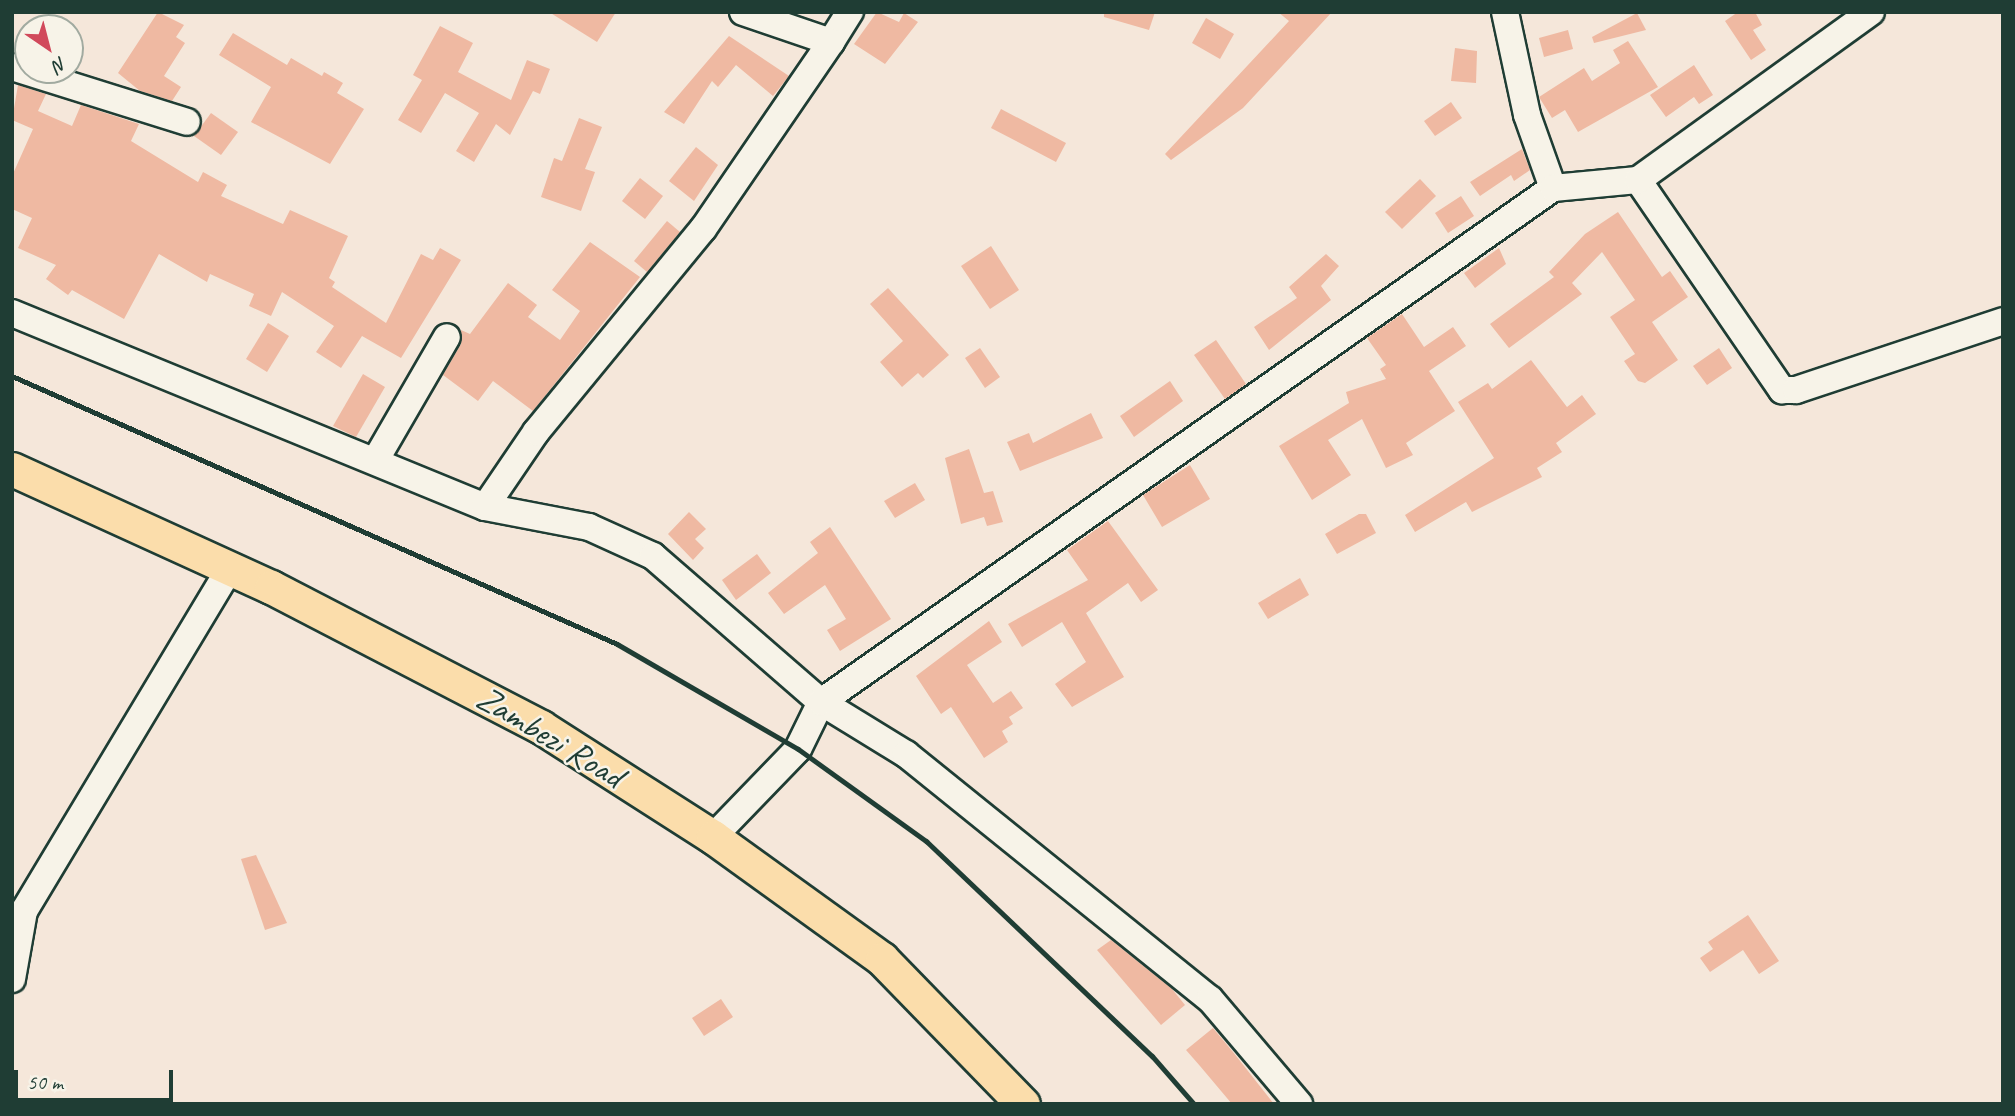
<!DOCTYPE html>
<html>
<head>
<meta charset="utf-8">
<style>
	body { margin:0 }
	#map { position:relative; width:2015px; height:1116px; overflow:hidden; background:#f5e7da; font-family:Caveat,sans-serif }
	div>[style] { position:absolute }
	.building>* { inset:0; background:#efb9a2 }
	.roads { filter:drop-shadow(2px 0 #1f3d34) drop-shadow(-2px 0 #1f3d34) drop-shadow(0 2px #1f3d34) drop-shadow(0 -2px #1f3d34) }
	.minor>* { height:26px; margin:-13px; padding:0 13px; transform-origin:13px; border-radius:13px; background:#f7f3e8 }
	.major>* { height:33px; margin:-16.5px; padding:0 16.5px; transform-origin:16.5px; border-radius:16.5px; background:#fbddab }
	.rail>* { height:5px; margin:-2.5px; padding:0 2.5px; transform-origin:2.5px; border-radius:2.5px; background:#1f3d34 }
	span { translate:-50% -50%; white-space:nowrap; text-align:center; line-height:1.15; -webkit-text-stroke:5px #f7f3e8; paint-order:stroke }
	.street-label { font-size:35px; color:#1f3d34 }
	.frame { position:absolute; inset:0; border:14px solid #1f3d34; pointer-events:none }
	.north { position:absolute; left:14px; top:14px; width:70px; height:70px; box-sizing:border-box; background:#f7f3e8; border:2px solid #a1aaa0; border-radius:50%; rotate:145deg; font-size:19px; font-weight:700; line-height:28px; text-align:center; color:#1f3d34 }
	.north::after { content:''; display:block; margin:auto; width:24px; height:32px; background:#d1495b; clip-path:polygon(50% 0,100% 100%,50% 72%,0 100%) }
	.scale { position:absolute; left:14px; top:1070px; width:159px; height:32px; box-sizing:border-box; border:4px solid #1f3d34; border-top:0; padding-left:9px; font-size:21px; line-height:24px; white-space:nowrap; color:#1f3d34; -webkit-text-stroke:5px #f7f3e8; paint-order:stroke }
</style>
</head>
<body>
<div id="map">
	<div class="building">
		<div style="clip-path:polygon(158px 12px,184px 25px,176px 37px,185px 43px,164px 76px,181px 87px,172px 101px,140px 91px,118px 73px)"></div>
		<div style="clip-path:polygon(549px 12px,616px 12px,597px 42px)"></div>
		<div style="clip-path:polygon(877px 12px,899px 22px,904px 13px,918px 22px,885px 64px,854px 44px)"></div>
		<div style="clip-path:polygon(1104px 12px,1155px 12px,1149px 30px,1104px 17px)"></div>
		<div style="clip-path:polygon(1278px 12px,1332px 12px,1243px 108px,1171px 160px,1165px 154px,1289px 21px)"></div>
		<div style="clip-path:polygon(1738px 12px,1755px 12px,1762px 25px,1753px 30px,1766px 50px,1751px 60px,1725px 21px)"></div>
		<div style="clip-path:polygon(1637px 13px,1646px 30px,1594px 43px,1592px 37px)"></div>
		<div style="clip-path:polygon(1206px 18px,1234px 34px,1220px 59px,1192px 43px)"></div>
		<div style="clip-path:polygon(440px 26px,473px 43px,458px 72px,511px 100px,527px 60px,550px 69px,540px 94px,533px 91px,510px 135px,496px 124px,474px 162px,456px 151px,479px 113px,445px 93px,421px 133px,398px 120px,422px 80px,413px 75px)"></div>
		<div style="clip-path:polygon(1568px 30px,1573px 49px,1544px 57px,1539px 38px)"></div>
		<div style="clip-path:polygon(233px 33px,287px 65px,291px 58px,322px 76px,324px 72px,343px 83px,337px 93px,364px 109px,330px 164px,251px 122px,271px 87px,219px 55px)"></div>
		<div style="clip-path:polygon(729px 36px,789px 76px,773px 96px,736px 65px,718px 87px,712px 81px,684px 124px,664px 112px)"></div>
		<div style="clip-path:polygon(1628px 41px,1658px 87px,1578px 132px,1565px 110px,1552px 118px,1539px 97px,1584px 68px,1592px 81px,1620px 63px,1613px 50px)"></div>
		<div style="clip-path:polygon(1455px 48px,1477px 51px,1476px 83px,1451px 81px)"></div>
		<div style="clip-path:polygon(1694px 65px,1713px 95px,1699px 104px,1694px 97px,1666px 117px,1650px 95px)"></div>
		<div style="clip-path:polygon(18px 85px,46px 94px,38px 111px,72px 126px,81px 105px,139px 124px,131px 141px,198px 182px,203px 172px,227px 185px,221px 196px,283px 224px,290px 210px,348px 236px,329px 278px,335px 282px,332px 287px,386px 323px,421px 254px,433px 260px,440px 248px,461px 260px,401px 358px,362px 336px,341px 368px,316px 352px,334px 326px,282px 292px,271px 316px,249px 306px,254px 294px,210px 274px,207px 282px,159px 254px,124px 319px,72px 290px,68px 295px,46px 279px,56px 265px,18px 248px,32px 218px,12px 209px,12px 176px,33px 129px,12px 120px)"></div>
		<div style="clip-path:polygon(1451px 102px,1462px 118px,1435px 136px,1424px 121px)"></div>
		<div style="clip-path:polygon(1001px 109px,1066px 143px,1056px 162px,991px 128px)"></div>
		<div style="clip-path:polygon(211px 113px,238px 132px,221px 155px,194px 136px)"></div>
		<div style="clip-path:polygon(579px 118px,602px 127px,585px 169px,595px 172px,581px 211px,541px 197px,554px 158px,562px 161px)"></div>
		<div style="clip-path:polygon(696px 147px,718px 165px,694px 201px,669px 181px)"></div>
		<div style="clip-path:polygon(1522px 149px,1530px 170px,1514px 181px,1511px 175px,1480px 196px,1470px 182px)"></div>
		<div style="clip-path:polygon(640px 178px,663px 196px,645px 219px,622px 201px)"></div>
		<div style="clip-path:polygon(1420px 179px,1436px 196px,1402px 229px,1385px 212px)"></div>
		<div style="clip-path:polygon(1461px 196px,1474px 216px,1448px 233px,1435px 213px)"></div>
		<div style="clip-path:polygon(1618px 212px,1662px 277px,1670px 271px,1688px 297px,1652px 322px,1678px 360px,1645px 383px,1638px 381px,1624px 361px,1635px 354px,1610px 317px,1635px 300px,1602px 252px,1572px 283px,1582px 294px,1509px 348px,1490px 324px,1554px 277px,1549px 272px,1585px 234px)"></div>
		<div style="clip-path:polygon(667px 221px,680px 232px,647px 272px,634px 261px)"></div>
		<div style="clip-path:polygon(590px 242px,640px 277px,533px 411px,493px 381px,478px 401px,443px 375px,461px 344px,461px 330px,470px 334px,508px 283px,537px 305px,528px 317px,560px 340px,580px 311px,552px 290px)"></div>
		<div style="clip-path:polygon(991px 246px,1019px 290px,990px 309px,961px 266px)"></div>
		<div style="clip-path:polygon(1499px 248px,1506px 264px,1475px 288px,1464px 273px)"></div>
		<div style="clip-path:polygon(1326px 254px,1339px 266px,1321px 286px,1331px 300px,1269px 350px,1254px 327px,1297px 298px,1289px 287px)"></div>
		<div style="clip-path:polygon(888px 288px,949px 355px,923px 378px,918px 373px,902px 387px,880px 362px,903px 341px,870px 304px)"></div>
		<div style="clip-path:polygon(1402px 314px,1424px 347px,1453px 327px,1466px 346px,1429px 371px,1455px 411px,1406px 443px,1413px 455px,1386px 468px,1362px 419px,1328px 440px,1351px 475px,1312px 500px,1279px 446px,1349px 403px,1346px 392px,1386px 379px,1380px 369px,1386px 365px,1367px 338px)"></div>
		<div style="clip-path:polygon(268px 323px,289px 336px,267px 372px,246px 359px)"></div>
		<div style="clip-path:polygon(1216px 340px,1246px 384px,1225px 399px,1194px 355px)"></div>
		<div style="clip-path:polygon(980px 348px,1000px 377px,985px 388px,965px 358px)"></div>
		<div style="clip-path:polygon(1719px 348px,1732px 368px,1707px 385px,1693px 366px)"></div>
		<div style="clip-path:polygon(1531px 360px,1567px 407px,1582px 395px,1596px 414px,1556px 443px,1562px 452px,1537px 468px,1542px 477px,1472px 512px,1466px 502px,1415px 532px,1405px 515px,1494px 458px,1458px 402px,1488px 383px,1492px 389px)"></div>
		<div style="clip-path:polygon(363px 374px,385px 387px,356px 437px,333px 426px)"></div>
		<div style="clip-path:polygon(1170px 381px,1183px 401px,1134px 437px,1120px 416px)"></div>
		<div style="clip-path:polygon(1091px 413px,1103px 438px,1020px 471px,1007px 442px,1029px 433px,1033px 443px)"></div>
		<div style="clip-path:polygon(969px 449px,984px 493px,993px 491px,1003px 522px,987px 526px,984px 517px,961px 524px,945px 458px)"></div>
		<div style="clip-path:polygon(1190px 465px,1210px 499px,1162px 527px,1143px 495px)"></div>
		<div style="clip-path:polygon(915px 483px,925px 500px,895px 518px,884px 501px)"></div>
		<div style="clip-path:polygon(689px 512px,706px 529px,695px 539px,704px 548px,693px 560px,668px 534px)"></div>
		<div style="clip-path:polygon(1359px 514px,1366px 514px,1376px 533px,1337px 554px,1325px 534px)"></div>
		<div style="clip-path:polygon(1108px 521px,1158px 590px,1141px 602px,1128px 583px,1086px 613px,1124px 677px,1072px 707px,1055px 684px,1086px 662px,1062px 622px,1022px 647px,1008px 624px,1088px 580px,1067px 550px)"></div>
		<div style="clip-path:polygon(830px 527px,891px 619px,840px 651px,827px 630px,846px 619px,825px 585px,784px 614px,768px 593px,818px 553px,810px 542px)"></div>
		<div style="clip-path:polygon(757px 554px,771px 573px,736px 600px,722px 580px)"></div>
		<div style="clip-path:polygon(1300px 578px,1309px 595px,1268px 619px,1258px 603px)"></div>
		<div style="clip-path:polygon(989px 621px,1002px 642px,967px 665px,993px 703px,1011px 691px,1023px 708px,1009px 717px,1013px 724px,1002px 731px,1008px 742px,984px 758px,951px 707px,941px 714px,916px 676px)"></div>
		<div style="clip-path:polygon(256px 855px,287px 923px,265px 930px,241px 859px)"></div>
		<div style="clip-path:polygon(1748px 915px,1779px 961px,1759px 974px,1743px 950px,1710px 972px,1700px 958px,1713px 949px,1708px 942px)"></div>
		<div style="clip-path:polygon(1111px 940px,1172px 989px,1185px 1005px,1161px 1025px,1097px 950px)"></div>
		<div style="clip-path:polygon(721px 999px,733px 1017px,704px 1036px,692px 1018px)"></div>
		<div style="clip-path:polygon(1213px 1028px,1233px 1052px,1274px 1104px,1232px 1104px,1200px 1066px,1186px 1050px)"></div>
	</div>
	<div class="roads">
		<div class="minor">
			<div style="left:1505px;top:12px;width:105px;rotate:77.9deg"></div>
			<div style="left:1527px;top:115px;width:77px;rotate:70.4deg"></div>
			<div style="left:831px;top:42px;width:36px;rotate:-58deg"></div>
			<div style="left:12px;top:67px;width:183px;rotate:17.4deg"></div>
			<div style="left:1638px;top:180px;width:255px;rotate:55.6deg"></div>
			<div style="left:1782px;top:390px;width:14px"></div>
			<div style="left:1796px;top:390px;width:218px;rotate:-18.4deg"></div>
			<div style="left:12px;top:313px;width:511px;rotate:22.3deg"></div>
			<div style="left:485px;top:507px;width:106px;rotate:10.9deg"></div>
			<div style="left:589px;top:527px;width:70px;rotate:24.4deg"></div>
			<div style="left:653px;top:556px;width:223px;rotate:41deg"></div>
			<div style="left:821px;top:702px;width:100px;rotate:31.5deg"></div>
			<div style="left:906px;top:754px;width:390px;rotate:38.9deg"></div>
			<div style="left:1210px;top:999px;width:138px;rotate:49.7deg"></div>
			<div style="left:375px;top:461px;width:143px;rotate:-59.9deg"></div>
			<div style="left:485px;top:507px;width:91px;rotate:-55.8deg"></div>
			<div style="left:536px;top:432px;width:263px;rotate:-50.6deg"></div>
			<div style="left:703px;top:229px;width:227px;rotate:-55.6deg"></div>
			<div style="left:831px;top:42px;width:93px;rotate:-161.2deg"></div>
			<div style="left:713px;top:837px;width:122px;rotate:-46deg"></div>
			<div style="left:798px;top:749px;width:52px;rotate:-63.9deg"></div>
			<div style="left:821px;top:702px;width:894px;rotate:-35.08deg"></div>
			<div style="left:1553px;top:188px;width:85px;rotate:-5.4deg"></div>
			<div style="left:1638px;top:180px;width:287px;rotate:-35.8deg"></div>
			<div style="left:12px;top:979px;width:69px;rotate:-80deg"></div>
			<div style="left:24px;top:911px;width:400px;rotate:-59deg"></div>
		</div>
		<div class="major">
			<div style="left:12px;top:469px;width:285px;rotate:24.5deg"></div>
			<div style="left:271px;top:587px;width:304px;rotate:27.4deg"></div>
			<div style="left:541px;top:727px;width:204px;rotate:32.6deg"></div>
			<div style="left:713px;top:837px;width:208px;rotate:35.8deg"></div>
			<div style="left:882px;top:959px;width:202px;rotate:45.8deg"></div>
		</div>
	</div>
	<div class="rail">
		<div style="left:12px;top:376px;width:662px;rotate:23.89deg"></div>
		<div style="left:617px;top:644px;width:209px;rotate:30.1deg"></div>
		<div style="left:798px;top:749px;width:158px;rotate:35.7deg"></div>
		<div style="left:926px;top:841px;width:312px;rotate:43.6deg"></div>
		<div style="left:1152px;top:1056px;width:64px;rotate:48.8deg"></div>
	</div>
	<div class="street-label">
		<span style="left:550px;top:737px;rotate:31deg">Zambezi Road</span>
	</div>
	<div class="frame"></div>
	<div class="north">N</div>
	<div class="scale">50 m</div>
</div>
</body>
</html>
